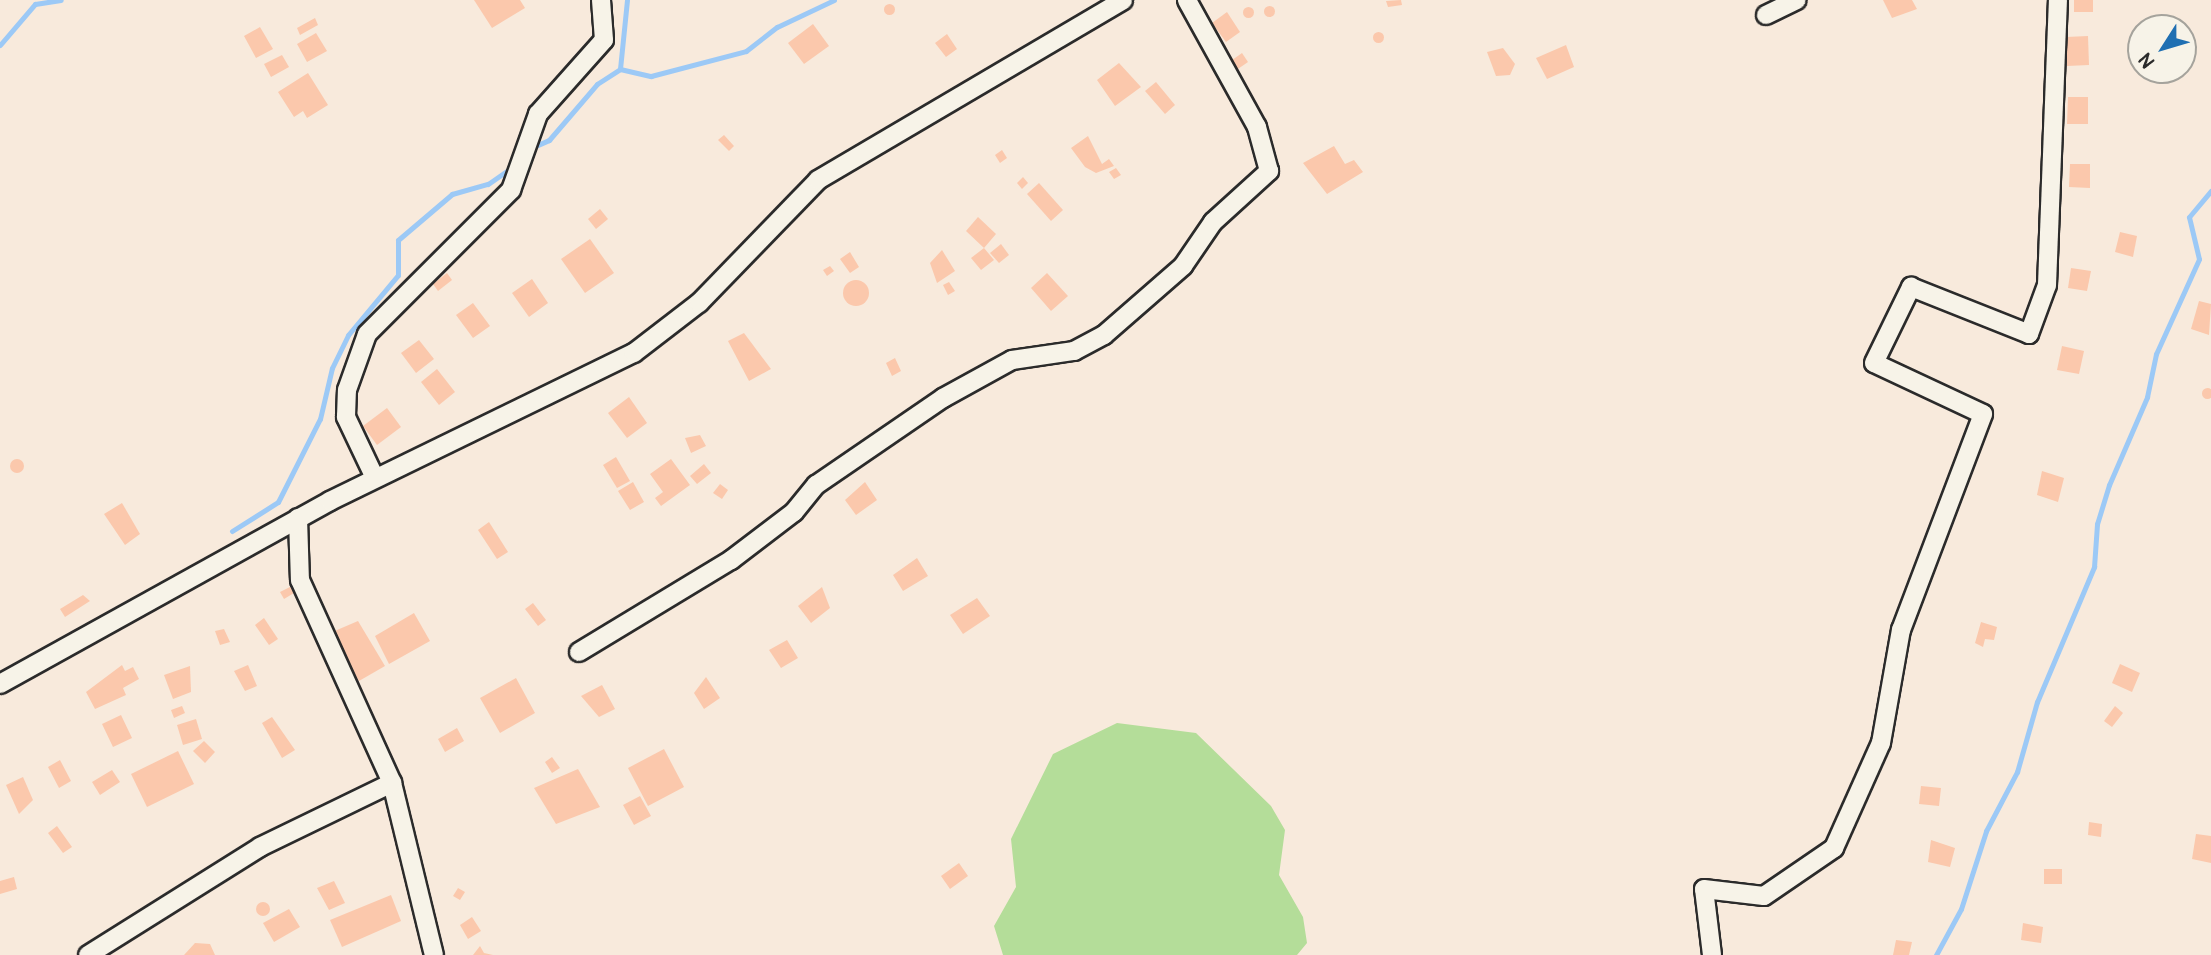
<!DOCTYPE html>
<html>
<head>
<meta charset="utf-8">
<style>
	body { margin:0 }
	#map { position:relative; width:2211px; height:955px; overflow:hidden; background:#f8eadc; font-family:Pangolin,sans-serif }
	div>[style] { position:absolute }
	.green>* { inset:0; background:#b4dd99 }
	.stream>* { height:5px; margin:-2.5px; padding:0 2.5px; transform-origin:2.5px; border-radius:2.5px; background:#9cc9f6 }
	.building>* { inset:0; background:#fbc8ac }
	.round { border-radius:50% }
	.roads { filter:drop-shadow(2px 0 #2b2b2b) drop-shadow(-2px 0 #2b2b2b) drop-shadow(0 2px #2b2b2b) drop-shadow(0 -2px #2b2b2b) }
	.minor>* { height:18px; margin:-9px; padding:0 9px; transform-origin:9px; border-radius:9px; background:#f7f3e8 }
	span { translate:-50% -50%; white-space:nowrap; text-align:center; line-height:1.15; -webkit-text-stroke:7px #f7f3e8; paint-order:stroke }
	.north { position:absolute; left:2127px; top:14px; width:70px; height:70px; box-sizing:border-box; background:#f7f3e8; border:2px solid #a5a39c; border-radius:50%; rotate:233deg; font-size:19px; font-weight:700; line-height:28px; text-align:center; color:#2b2b2b }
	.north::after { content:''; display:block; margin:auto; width:24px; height:32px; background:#1f6fb2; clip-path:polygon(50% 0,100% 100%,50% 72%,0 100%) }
</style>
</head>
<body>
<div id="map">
	<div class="green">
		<div style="clip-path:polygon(1117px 723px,1196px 733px,1271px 806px,1285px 830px,1279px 875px,1303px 917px,1307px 943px,1297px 955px,1003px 955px,994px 926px,1016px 887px,1011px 839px,1053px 754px)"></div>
	</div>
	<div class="stream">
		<div style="left:0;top:45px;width:54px;rotate:-49.5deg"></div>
		<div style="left:35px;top:4px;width:26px;rotate:-9deg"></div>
		<div style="left:620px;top:69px;width:32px;rotate:13deg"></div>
		<div style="left:651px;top:76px;width:98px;rotate:-14.7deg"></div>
		<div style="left:746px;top:51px;width:39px;rotate:-38deg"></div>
		<div style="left:777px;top:27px;width:63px;rotate:-25.3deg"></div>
		<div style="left:531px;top:148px;width:20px;rotate:-24deg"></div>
		<div style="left:549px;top:140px;width:74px;rotate:-49.4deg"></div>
		<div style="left:597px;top:84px;width:27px;rotate:-33deg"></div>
		<div style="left:620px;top:69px;width:69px;rotate:-84.2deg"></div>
		<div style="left:232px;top:531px;width:54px;rotate:-32.2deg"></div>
		<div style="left:278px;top:502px;width:93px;rotate:-63.2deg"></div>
		<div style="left:320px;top:419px;width:52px;rotate:-76.8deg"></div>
		<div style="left:332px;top:368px;width:37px;rotate:-64deg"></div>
		<div style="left:348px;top:335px;width:78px;rotate:-50.2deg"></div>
		<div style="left:398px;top:275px;width:35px;rotate:-90deg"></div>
		<div style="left:398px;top:240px;width:71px;rotate:-40.4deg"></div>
		<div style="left:452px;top:194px;width:37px;rotate:-16deg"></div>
		<div style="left:488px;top:184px;width:29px;rotate:-35deg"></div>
		<div style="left:1936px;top:955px;width:52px;rotate:-61.5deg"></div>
		<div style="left:1961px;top:909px;width:82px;rotate:-72.2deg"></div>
		<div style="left:1986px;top:831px;width:67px;rotate:-62.3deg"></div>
		<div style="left:2017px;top:772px;width:73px;rotate:-74.1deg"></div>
		<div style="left:2037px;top:702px;width:147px;rotate:-67.1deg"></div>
		<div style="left:2094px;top:567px;width:43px;rotate:-86deg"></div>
		<div style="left:2097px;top:524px;width:41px;rotate:-72.9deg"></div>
		<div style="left:2109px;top:485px;width:96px;rotate:-66.6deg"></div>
		<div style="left:2147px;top:397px;width:44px;rotate:-78.2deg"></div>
		<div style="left:2156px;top:354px;width:104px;rotate:-65.6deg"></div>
		<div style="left:2199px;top:259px;width:43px;rotate:-103.4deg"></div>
		<div style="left:2189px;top:217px;width:34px;rotate:-50deg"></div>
	</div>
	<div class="building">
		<div style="clip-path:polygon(474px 0,520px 0,525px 8px,492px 28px)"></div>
		<div style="clip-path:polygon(1401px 0,1402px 5px,1388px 7px,1386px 1px)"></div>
		<div style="clip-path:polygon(1883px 0,1912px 0,1917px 9px,1892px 18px)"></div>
		<div style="clip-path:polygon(2074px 0,2093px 0,2093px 12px,2074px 12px)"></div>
		<div class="round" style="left:883.5px;top:3.5px;width:11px;height:11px"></div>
		<div class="round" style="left:1263.5px;top:5.5px;width:11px;height:11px"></div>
		<div class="round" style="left:1242.5px;top:6.5px;width:11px;height:11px"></div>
		<div style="clip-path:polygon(1227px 12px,1240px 32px,1226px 42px,1212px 23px)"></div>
		<div style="clip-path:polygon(315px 18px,318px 25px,300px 35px,297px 28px)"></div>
		<div style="clip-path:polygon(813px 24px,829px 46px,804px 64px,788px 43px)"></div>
		<div style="clip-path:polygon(260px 27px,273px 49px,256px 58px,244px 36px)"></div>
		<div class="round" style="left:1372.5px;top:31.5px;width:11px;height:11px"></div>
		<div style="clip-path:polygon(316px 33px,327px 51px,307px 62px,297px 44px)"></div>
		<div style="clip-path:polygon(947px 34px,957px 49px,946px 57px,935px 43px)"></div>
		<div style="clip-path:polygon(2088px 36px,2089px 65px,2067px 66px,2066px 37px)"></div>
		<div style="clip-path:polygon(1566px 45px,1574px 67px,1547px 79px,1536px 58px)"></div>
		<div style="clip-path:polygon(1503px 48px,1515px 64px,1510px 75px,1496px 76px,1487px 52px)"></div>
		<div style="clip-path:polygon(1242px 53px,1248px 62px,1235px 71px,1228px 63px)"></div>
		<div style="clip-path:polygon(282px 55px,289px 67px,271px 77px,264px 64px)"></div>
		<div style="clip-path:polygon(1119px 63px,1141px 87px,1115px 106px,1097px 80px)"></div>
		<div style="clip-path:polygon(308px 73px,328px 105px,307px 118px,303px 111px,294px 117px,278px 92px)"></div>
		<div style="clip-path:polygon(1156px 82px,1175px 105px,1165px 114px,1145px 91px)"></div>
		<div style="clip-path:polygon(2068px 97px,2088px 97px,2088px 124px,2067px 124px)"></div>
		<div style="clip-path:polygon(724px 135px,734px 146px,729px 151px,718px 140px)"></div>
		<div style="clip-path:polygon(1088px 136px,1102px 164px,1109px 159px,1114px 166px,1096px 173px,1085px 167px,1071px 148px)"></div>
		<div style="clip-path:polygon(1334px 146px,1345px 164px,1354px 160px,1363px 172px,1327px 194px,1303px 163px)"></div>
		<div style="clip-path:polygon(1002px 150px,1007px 158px,1000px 163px,995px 155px)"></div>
		<div style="clip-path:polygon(2070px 164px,2090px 164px,2090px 188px,2069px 187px)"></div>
		<div style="clip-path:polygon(1116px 168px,1121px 175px,1114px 179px,1109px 172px)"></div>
		<div style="clip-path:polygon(1023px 177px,1028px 183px,1022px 189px,1017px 183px)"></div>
		<div style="clip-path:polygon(1039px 183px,1063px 210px,1051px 221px,1027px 194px)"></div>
		<div style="clip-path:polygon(600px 209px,608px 219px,596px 229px,588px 219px)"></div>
		<div style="clip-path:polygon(978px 217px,996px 234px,984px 248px,966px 231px)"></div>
		<div style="clip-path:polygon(2120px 232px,2137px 236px,2133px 257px,2115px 252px)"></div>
		<div style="clip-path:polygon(590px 239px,614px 273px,585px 293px,561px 259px)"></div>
		<div style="clip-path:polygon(1001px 244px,1009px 255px,999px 263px,990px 253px)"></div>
		<div style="clip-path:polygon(984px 248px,994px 260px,981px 270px,971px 258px)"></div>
		<div style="clip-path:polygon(942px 250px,955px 271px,937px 283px,930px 263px)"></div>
		<div style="clip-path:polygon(850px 252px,859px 267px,850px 273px,840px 259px)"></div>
		<div style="clip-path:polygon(830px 266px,834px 271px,827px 276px,823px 270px)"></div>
		<div style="clip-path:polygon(2071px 268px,2091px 271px,2087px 291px,2068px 288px)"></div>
		<div style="clip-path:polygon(447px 273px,452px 280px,438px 291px,433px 284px)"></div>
		<div style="clip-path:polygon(1047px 273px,1068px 296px,1051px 311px,1031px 288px)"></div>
		<div style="clip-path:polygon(532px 279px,548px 303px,529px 317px,512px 293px)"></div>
		<div class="round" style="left:843px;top:280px;width:26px;height:26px"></div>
		<div style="clip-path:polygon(949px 282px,955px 291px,948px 295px,943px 285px)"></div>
		<div style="clip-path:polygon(2199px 301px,2211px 304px,2209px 335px,2191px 329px)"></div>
		<div style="clip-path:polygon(473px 303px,490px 326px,473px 338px,456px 315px)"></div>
		<div style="clip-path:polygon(744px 333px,771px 369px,749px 381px,728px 341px)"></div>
		<div style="clip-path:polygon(419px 340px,434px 359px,416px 373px,401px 353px)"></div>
		<div style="clip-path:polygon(2062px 346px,2084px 351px,2079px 374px,2057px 370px)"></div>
		<div style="clip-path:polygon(895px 358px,901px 371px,892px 376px,886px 363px)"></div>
		<div style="clip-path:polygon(437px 369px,455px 392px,439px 405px,421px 382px)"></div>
		<div class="round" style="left:2201.5px;top:387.5px;width:11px;height:11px"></div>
		<div style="clip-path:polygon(629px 397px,647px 423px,627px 438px,608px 413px)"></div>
		<div style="clip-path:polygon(387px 408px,401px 427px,377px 445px,363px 426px)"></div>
		<div style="clip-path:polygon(700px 435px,706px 446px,691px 453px,685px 438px)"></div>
		<div style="clip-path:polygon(616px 457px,630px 481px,617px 488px,603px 465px)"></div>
		<div style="clip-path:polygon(671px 459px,690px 485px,661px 506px,655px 498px,663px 492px,650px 474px)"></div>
		<div class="round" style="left:10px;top:459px;width:14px;height:14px"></div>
		<div style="clip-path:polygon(704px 464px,711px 473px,697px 484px,690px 476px)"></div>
		<div style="clip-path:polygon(2042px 471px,2064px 478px,2058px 502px,2037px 495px)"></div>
		<div style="clip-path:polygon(633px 482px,644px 502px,630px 510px,618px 491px)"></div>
		<div style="clip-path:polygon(865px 482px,877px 500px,856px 515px,845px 500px)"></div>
		<div style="clip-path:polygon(720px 484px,728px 490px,722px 499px,713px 493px)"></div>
		<div style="clip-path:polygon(122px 503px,140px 534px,125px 545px,104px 514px)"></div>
		<div style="clip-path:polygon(489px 522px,508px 552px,497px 559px,478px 530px)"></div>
		<div style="clip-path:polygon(917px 558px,928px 576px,903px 591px,893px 575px)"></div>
		<div style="clip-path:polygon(290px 587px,294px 593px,284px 599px,280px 592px)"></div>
		<div style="clip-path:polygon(822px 587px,830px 608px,811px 623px,798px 606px)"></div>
		<div style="clip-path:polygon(83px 595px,90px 601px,65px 617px,60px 609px)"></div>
		<div style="clip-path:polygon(977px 598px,990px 616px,963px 634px,950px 615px)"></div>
		<div style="clip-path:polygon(533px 603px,546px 620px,538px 626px,525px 609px)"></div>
		<div style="clip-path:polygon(414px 613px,430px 641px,389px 664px,375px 636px)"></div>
		<div style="clip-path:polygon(264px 618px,278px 639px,269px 645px,255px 625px)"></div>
		<div style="clip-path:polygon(358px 621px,385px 666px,359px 681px,330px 633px)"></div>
		<div style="clip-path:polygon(1981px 622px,1997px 627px,1994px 640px,1985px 639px,1983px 647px,1975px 643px)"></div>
		<div style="clip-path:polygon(224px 629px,230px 642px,220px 645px,215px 631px)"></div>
		<div style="clip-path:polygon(787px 640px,798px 658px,781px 668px,769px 650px)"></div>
		<div style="clip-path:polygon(2120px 664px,2140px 673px,2132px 692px,2112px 683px)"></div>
		<div style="clip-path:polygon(122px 665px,125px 671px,133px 667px,139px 679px,123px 688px,126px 695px,95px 709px,86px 692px)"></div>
		<div style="clip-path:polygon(248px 665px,257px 686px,245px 691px,234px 671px)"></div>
		<div style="clip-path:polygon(190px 666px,191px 692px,173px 699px,164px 675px)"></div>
		<div style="clip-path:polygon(706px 677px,720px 698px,704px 709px,694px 693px)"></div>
		<div style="clip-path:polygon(516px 678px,535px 713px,500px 733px,480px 698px)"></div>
		<div style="clip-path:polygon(602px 685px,615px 709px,599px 717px,581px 696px)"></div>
		<div style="clip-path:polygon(182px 706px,185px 713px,174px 718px,171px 710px)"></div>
		<div style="clip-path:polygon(2115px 706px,2123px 713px,2112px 727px,2104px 721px)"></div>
		<div style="clip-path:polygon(121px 715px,132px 738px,113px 747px,102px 724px)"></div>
		<div style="clip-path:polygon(272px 717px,295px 750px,282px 758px,262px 723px)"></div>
		<div style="clip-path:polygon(196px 719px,202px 739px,183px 745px,177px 725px)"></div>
		<div style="clip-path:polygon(457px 728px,464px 741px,445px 752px,438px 739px)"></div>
		<div style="clip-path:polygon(204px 741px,215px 752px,205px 763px,193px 751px)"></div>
		<div style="clip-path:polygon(664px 749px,684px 787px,648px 806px,628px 768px)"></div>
		<div style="clip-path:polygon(178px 751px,194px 784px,147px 807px,131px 774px)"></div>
		<div style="clip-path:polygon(552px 757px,560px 768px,552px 773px,545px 762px)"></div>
		<div style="clip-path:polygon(60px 760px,71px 781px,59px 788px,48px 767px)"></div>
		<div style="clip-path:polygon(578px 769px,600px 807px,556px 824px,534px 788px)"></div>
		<div style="clip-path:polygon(112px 770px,120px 782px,100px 795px,92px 782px)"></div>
		<div style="clip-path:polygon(23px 777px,33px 800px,19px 814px,6px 785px)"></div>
		<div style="clip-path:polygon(1921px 786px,1941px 788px,1939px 806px,1919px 804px)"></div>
		<div style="clip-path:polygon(640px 796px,651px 816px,634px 825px,623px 805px)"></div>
		<div style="clip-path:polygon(2089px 822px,2102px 824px,2101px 837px,2088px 835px)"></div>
		<div style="clip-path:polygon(57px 826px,72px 847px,63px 853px,48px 833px)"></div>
		<div style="clip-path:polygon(2196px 834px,2211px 836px,2211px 863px,2192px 859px)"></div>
		<div style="clip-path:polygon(1931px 840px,1955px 848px,1950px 867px,1928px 862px)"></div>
		<div style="clip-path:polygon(959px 863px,968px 876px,950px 889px,941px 876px)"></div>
		<div style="clip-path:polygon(2044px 869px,2062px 869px,2062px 884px,2044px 884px)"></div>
		<div style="clip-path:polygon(14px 877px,17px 889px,0 894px,0 881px)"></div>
		<div style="clip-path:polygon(334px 881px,345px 903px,329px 910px,317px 888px)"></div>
		<div style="clip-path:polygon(458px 888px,465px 892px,460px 900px,453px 896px)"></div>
		<div style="clip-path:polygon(391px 895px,401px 921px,342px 947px,330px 920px)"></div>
		<div class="round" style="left:256px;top:902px;width:14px;height:14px"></div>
		<div style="clip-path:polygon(289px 909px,300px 927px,274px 942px,263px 923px)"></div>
		<div style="clip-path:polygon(472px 917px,481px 931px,468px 939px,460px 925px)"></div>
		<div style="clip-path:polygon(2023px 923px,2043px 927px,2041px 943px,2021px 940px)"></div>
		<div style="clip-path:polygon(1896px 940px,1912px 942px,1909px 955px,1893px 955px)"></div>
		<div style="clip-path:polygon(195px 943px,210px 944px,215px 955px,184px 955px)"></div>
		<div style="clip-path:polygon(480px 946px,484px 953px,493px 955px,473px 955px)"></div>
	</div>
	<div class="roads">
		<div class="minor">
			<div style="left:1766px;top:15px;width:34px;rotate:-26deg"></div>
			<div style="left:375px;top:478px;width:68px;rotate:-115.4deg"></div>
			<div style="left:346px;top:417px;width:27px;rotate:-88deg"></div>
			<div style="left:347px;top:390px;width:59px;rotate:-70.3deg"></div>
			<div style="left:367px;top:334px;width:204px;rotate:-45deg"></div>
			<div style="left:511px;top:190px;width:81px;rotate:-70.4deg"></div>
			<div style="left:538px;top:114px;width:99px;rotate:-48.3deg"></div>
			<div style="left:604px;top:40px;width:40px;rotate:-94.3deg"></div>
			<div style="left:298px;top:518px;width:62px;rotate:88.2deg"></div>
			<div style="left:300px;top:580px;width:223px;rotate:65.6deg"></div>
			<div style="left:392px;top:783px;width:177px;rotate:76.3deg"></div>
			<div style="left:579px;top:652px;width:178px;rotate:-31.2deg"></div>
			<div style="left:731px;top:560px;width:79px;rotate:-37.3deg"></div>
			<div style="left:794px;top:512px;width:35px;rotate:-51deg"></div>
			<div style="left:816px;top:485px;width:154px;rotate:-34.4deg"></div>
			<div style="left:943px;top:398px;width:79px;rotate:-28.8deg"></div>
			<div style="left:1012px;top:360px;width:63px;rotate:-8.3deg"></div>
			<div style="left:1074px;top:351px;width:34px;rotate:-28deg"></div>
			<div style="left:1104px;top:335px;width:105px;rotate:-41.1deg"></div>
			<div style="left:1183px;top:266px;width:53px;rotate:-55.7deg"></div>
			<div style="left:1213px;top:222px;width:76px;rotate:-42.3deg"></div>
			<div style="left:1269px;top:171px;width:46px;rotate:-105.3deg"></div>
			<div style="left:1257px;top:127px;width:145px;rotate:-118.9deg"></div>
			<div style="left:0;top:684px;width:377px;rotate:-29deg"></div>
			<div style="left:330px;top:501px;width:338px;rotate:-26deg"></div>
			<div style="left:634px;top:353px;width:82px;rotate:-37.6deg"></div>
			<div style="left:699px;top:303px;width:171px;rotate:-45.9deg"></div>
			<div style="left:818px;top:180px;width:354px;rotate:-30.5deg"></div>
			<div style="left:88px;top:955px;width:203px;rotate:-32.1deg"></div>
			<div style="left:260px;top:847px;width:147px;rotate:-25.9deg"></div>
			<div style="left:1712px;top:955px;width:66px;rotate:-96.9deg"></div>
			<div style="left:1704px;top:889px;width:60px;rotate:6.7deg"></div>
			<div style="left:1764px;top:896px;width:85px;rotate:-34.4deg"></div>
			<div style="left:1834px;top:848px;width:115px;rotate:-65.9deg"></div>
			<div style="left:1881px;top:743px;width:115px;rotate:-80deg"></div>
			<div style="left:1901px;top:630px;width:231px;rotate:-69.2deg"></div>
			<div style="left:1983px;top:414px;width:120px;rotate:-154.9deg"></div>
			<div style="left:1874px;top:363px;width:85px;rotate:-64deg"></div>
			<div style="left:1911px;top:287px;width:127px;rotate:21.7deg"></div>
			<div style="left:2029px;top:334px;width:52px;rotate:-69.8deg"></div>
			<div style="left:2047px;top:285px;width:285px;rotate:-87.8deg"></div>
		</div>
	</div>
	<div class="north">N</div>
</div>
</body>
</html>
